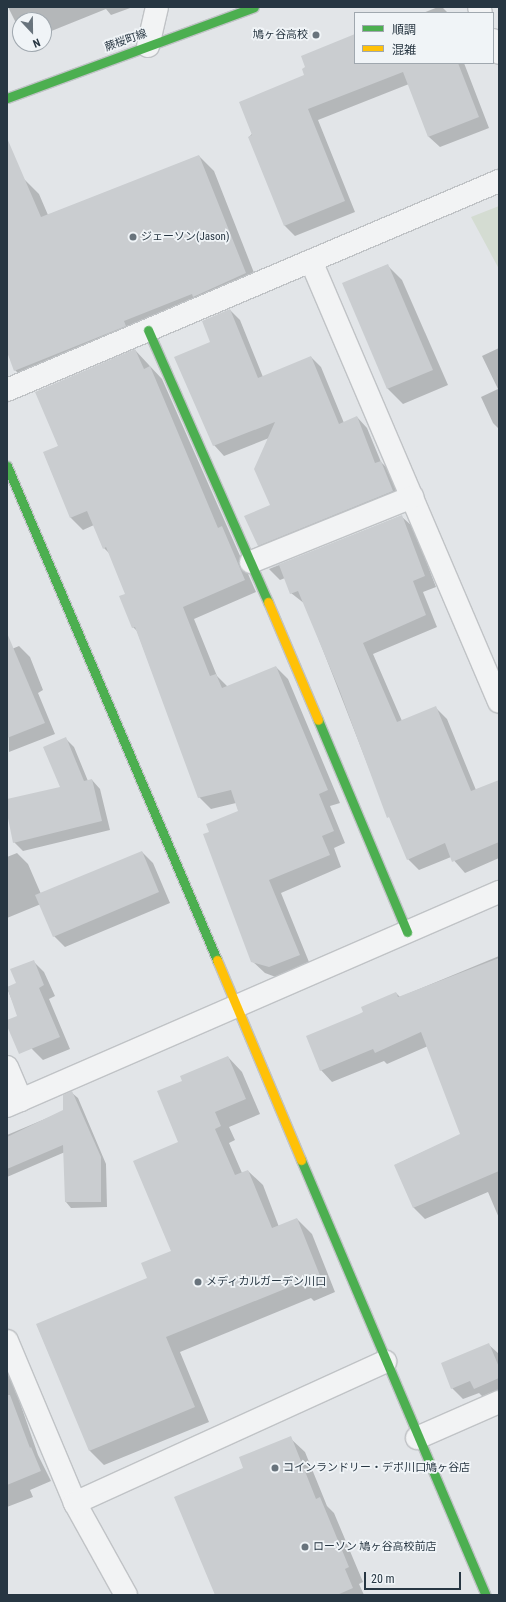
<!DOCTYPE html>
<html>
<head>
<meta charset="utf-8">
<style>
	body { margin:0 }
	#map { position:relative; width:506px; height:1602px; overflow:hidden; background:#e2e5e8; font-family:"Roboto Condensed","Noto Sans JP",sans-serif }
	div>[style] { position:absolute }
	.green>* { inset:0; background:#d4dcd2 }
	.shadow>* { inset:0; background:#0003 }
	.building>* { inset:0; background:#cacdd0 }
	.roads { filter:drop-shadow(1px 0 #c0c3c6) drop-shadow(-1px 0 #c0c3c6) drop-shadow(0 1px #c0c3c6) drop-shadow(0 -1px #c0c3c6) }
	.street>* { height:22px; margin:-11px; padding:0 11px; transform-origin:11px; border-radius:11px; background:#f2f3f4 }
	.fast>* { height:9px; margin:-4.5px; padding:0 4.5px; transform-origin:4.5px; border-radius:4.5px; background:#4caf50 }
	.slow>* { height:9px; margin:-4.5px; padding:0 4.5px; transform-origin:4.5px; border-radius:4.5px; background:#ffc107 }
	.dots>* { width:11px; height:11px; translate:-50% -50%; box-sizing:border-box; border:2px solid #f0f4f7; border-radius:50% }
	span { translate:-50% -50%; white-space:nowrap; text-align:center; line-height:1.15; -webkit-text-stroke:3.5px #f0f4f7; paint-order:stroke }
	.poi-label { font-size:11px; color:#273642 }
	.right { translate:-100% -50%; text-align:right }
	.left { translate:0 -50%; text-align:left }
	.street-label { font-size:11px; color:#273642 }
	.frame { position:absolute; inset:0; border:8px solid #273642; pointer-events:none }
	.legend { position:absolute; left:354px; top:12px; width:140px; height:52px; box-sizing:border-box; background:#f0f4f7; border:1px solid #a0a8af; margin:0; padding:5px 7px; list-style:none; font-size:12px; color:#273642 }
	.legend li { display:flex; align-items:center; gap:8px; height:20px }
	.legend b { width:20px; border:1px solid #a0a8af }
	.north { position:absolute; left:12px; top:12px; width:40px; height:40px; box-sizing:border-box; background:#f0f4f7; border:1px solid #a0a8af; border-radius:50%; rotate:158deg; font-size:11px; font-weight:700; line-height:16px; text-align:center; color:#273642 }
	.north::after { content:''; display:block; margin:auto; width:14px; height:18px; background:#68737c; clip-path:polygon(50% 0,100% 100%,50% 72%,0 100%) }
	.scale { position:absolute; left:364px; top:1572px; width:97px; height:18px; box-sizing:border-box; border:2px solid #273642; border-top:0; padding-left:5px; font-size:12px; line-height:14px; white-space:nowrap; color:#273642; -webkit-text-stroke:3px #f0f4f7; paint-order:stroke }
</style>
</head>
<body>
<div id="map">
	<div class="green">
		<div style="clip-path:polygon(499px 206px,499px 269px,471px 217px)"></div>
	</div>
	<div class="shadow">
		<div style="clip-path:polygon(8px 7px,133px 7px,111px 15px,106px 9px,44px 34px,44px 20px,20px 20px,20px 31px)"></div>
		<div style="clip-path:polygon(438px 7px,442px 7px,448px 13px,423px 13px)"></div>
		<div style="clip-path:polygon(355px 35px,355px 63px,464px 63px,489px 128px,440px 147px,429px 137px,409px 84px,318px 120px,355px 212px,295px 236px,285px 226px,249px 137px,306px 76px)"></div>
		<div style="clip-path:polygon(199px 156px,214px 171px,260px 288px,30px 385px,15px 370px,7px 350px,7px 180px,24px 179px,39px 194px,48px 215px)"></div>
		<div style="clip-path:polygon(387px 265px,402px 280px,448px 385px,403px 404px,388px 389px,344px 283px)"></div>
		<div style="clip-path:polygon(230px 310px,240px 320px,263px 377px,311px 357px,321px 367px,344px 423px,357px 417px,367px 428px,381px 462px,391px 472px,402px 502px,269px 556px,258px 545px,271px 506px,269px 438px,224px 456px,214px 445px,211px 343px)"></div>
		<div style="clip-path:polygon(499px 348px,499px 429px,493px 423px,481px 397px,498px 389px,482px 356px)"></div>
		<div style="clip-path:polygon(135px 350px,162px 379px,256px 592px,194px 619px,217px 676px,228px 687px,276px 667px,288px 679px,340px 803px,330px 806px,345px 843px,334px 848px,341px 867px,281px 893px,311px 967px,281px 979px,265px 973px,252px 961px,210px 832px,239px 812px,236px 803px,211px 809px,199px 797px,137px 631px,133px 627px,127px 594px,111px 555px,104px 548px,94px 525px,83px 530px,71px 518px,44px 453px,59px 446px)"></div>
		<div style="clip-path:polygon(401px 516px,413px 527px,436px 587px,423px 592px,437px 627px,373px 654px,402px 721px,436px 708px,447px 719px,476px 790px,499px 781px,499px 858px,465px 873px,451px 857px,419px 870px,408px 859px,376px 786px,305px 604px,291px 593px,285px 578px,280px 580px,269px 569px)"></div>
		<div style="clip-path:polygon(19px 646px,30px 657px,43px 690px,38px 693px,55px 734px,9px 752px,7px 651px)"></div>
		<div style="clip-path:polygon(65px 738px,74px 747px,88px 781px,92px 780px,100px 789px,110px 830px,23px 851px,14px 842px,7px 800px,61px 788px)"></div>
		<div style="clip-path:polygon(142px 852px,153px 863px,170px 903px,65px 947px,54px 936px,41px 904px,7px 918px,7px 857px,17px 853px,28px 864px,41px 894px)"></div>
		<div style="clip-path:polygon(499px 956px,499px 1218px,488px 1192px,425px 1219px,414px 1208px,395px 1165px,462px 1134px,428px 1046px,387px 1064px,384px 1061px,332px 1082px,321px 1070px,359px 1015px,396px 993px,400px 997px)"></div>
		<div style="clip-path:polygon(33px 961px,44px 972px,55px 996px,49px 999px,70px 1049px,43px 1060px,32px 1049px,7px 988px,18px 984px)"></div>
		<div style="clip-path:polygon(228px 1057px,242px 1072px,260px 1114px,229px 1127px,235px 1140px,229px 1143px,242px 1173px,248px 1171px,263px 1185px,279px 1227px,297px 1219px,312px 1234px,335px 1292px,314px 1301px,311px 1298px,180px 1352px,209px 1422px,104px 1465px,90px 1451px,37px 1325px,148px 1279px,173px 1251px,183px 1082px)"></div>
		<div style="clip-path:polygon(72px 1093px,78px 1098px,106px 1164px,107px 1207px,71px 1208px,66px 1202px,65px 1152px,7px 1177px,7px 1135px,64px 1111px)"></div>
		<div style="clip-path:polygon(488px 1344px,499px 1354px,499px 1394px,486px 1400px,479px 1393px,463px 1399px,452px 1388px)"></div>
		<div style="clip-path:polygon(7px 1365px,38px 1455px,51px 1481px,30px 1490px,33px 1497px,7px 1507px)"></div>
		<div style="clip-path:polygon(290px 1438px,305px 1452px,327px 1506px,334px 1513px,363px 1582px,359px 1584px,364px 1595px,216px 1595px,245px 1469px)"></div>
	</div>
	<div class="building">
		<div style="clip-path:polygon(355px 34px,355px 63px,458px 63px,479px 117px,428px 137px,403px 72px,308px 109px,345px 201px,284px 226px,248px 137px,252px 135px,239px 102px,304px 75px,302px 69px,305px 67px,301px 56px)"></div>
		<div style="clip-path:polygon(7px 138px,41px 217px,199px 155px,246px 273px,193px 297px,192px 294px,124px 321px,126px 326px,14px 371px,7px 352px)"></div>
		<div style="clip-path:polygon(388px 264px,433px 370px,387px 389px,342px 283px)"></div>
		<div style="clip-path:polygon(230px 309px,258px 378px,311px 356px,339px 424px,357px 416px,375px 463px,381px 461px,393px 491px,258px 546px,244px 516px,270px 505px,254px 469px,275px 422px,213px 446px,174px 357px,210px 342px,202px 321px)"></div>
		<div style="clip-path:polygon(135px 349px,144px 369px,150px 366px,218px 528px,222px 526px,245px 580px,183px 607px,210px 676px,216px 674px,222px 688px,276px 666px,328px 790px,319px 794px,334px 831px,322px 836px,330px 855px,269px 880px,300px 955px,269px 967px,251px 962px,203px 834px,209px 832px,206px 824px,238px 811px,231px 790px,198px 798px,135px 627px,132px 628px,119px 596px,125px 594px,106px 547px,103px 549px,87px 511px,70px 518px,43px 452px,58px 446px,35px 392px)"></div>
		<div style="clip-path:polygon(402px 515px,425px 576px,413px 581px,426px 615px,363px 643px,397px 722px,436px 706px,471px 791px,499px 780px,499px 842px,452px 862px,445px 843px,407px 860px,389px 817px,387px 818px,339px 689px,298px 591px,290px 594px,279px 565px,267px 569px)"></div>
		<div style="clip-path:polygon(7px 633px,45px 723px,7px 738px)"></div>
		<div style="clip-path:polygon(66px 737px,84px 781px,92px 779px,102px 821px,13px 843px,7px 813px,7px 799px,60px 787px,43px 747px)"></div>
		<div style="clip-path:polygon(142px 851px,159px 892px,53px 937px,35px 895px)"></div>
		<div style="clip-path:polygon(499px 958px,499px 1171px,413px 1208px,394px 1165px,460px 1134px,421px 1032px,375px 1053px,373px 1049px,320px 1071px,306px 1036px,359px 1014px,363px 1012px,361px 1007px,396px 992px,398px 997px)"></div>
		<div style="clip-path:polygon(34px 960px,44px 985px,39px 988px,60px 1037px,19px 1054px,7px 1026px,7px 1020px,17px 1016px,7px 987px,16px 983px,10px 969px)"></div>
		<div style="clip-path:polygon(228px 1056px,246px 1099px,215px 1112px,221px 1126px,215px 1129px,235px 1175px,248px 1170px,272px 1228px,297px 1218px,321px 1278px,298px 1287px,297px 1284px,166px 1337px,195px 1407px,89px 1451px,36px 1324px,147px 1278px,141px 1263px,171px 1251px,133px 1161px,178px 1142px,157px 1091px,182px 1081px,180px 1076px)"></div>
		<div style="clip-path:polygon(72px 1091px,101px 1157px,101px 1202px,65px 1202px,63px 1145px,7px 1169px,7px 1137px,63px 1110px,63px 1095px)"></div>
		<div style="clip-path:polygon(489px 1343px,499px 1367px,499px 1378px,474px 1389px,470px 1381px,451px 1389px,441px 1363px)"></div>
		<div style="clip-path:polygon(7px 1395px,10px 1395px,30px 1448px,31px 1447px,41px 1471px,7px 1485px)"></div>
		<div style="clip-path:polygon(291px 1436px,316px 1499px,320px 1497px,349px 1567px,345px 1569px,353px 1588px,337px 1595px,215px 1595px,174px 1497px,243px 1468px,239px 1457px)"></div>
	</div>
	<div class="roads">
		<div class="street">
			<div style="left:479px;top:7px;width:6px;rotate:72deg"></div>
			<div style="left:493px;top:40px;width:14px;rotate:65deg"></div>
			<div style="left:148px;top:46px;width:40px;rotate:-77deg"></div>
			<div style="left:311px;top:261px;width:479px;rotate:66.9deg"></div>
			<div style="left:7px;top:390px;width:535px;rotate:-23.02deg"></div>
			<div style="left:251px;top:562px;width:174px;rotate:-22deg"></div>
			<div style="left:7px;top:1067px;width:36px;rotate:67deg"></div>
			<div style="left:7px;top:1106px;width:537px;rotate:-23.51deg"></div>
			<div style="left:7px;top:1341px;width:176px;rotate:67.2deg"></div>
			<div style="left:75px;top:1503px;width:105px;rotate:61deg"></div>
			<div style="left:417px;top:1438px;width:90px;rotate:-23.7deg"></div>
			<div style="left:75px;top:1503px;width:341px;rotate:-24.5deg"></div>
		</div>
		<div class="fast">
			<div style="left:7px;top:98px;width:263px;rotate:-20.2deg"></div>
			<div style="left:148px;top:330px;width:297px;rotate:66.2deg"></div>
			<div style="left:7px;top:466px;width:537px;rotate:66.97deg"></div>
			<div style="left:318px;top:720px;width:230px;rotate:67.2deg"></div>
			<div style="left:301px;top:1160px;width:473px;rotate:67deg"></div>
		</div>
		<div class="slow">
			<div style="left:268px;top:602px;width:128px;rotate:67deg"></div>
			<div style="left:217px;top:960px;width:217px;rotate:67.2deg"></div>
		</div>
	</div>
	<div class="dots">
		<div style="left:316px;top:35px;background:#68737c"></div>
		<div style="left:133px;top:237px;background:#68737c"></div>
		<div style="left:198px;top:1282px;background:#68737c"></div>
		<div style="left:275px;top:1468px;background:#68737c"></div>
		<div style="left:305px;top:1547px;background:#68737c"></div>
	</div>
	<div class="poi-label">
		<span class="right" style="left:308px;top:35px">鳩ヶ谷高校</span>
		<span class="left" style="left:141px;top:237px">ジェーソン(Jason)</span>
		<span class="left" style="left:206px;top:1282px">メディカルガーデン川口</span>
		<span class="left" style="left:283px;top:1468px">コインランドリー・デポ川口鳩ヶ谷店</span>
		<span class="left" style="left:313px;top:1547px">ローソン 鳩ヶ谷高校前店</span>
	</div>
	<div class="street-label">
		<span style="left:126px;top:41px;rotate:-20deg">蕨桜町線</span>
	</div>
	<div class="frame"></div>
	<ul class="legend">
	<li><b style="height:5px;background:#4caf50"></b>順調</li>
	<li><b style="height:5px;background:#ffc107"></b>混雑</li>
	</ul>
	<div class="north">N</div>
	<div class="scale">20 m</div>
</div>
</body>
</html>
